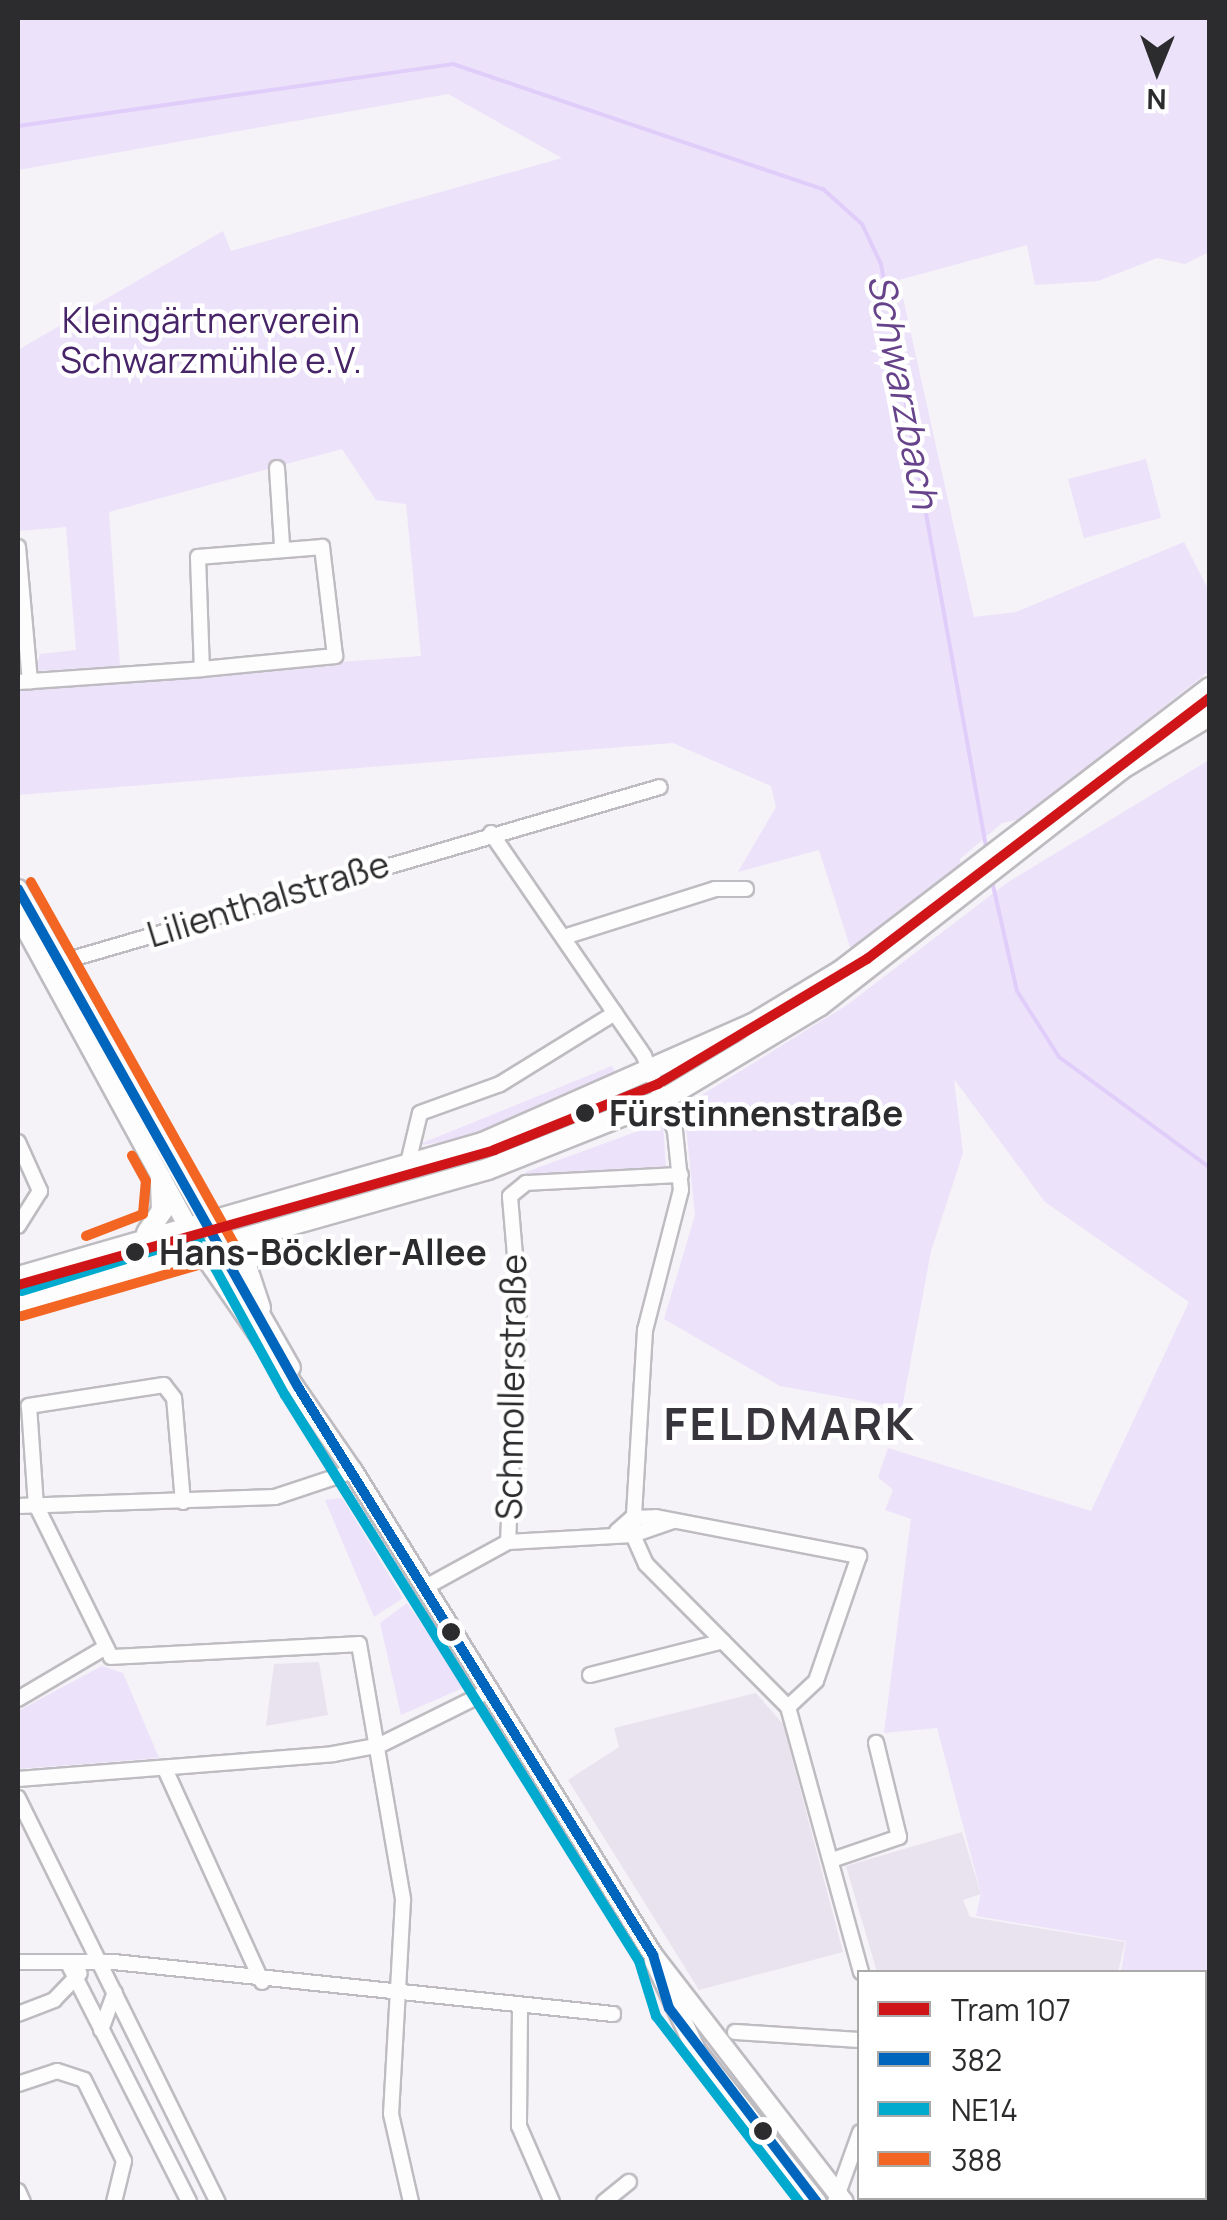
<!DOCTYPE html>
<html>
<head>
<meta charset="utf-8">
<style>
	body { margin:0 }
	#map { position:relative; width:1227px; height:2220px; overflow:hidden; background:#f5f2f8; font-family:Manrope,sans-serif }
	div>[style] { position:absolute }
	.built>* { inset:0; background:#e9e3ef }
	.green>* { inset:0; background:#ece2fa }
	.stream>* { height:4px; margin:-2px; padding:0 2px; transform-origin:2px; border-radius:2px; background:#e1cdf9 }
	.roads { filter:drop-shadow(2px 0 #bebcc0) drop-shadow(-2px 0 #bebcc0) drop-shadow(0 2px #bebcc0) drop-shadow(0 -2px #bebcc0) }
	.minor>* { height:14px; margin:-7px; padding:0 7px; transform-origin:7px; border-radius:7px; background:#fefdfe }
	.tertiary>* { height:18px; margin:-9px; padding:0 9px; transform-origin:9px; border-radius:9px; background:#fefdfe }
	.secondary>* { height:20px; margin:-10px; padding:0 10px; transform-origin:10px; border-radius:10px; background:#fefdfe }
	.bus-1>* { height:10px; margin:-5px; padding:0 5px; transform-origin:5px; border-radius:5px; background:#0065bd }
	.bus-2>* { height:10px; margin:-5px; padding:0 5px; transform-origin:5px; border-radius:5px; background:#00a9ce }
	.bus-3>* { height:10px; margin:-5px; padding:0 5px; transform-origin:5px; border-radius:5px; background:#f26522 }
	.tram-1>* { height:10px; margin:-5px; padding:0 5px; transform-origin:5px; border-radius:5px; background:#d01519 }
	.dots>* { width:28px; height:28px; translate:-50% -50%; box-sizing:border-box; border:5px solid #fff; border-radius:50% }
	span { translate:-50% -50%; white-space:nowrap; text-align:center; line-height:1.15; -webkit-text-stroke:9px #fff; paint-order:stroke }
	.park-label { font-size:35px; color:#472368 }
	.street-label { font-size:35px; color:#2c2b2e }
	.stop-label { font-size:35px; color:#2c2b2e; font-weight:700 }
	.left { translate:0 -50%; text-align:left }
	.water-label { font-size:38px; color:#66438a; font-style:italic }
	.district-label { font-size:45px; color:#38353d; font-weight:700; letter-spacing:2.5px }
	.frame { position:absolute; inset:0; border:20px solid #2c2b2e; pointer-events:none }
	.legend { position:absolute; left:857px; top:1970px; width:350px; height:230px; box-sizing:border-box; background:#fff; border:2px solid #abaaab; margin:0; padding:12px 18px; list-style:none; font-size:30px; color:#2c2b2e }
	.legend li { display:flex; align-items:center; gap:20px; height:50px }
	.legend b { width:50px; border:2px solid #abaaab }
	.north { position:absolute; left:1107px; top:20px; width:100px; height:100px; -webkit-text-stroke:8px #fff; paint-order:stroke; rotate:181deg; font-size:28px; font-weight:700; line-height:40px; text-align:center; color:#2c2b2e }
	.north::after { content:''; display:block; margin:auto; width:35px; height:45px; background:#2c2b2e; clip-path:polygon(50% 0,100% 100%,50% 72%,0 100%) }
</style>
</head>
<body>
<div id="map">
	<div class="built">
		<div style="clip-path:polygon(319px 1662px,328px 1715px,266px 1726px,274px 1664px)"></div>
		<div style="clip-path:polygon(756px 1693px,783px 1724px,843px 1952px,699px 1990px,568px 1780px,619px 1747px,614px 1728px)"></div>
		<div style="clip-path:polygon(962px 1832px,981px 1894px,963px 1900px,970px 1917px,1125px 1942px,1118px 1972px,877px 1972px,846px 1866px)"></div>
		<div style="clip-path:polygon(867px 2198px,1033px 2198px,1033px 2202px)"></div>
	</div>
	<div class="green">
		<div style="clip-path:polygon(18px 18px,1209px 18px,1209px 252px,1185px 264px,1157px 258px,1098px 281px,1035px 285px,1027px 245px,899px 280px,974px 617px,1016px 612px,1184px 542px,1209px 591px,1209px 671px,1021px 819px,1002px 823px,960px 859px,961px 868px,852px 953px,819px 850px,738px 872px,776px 807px,771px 786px,673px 743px,18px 795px,18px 686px,421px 656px,406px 504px,376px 500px,342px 449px,109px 512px,120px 666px,35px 671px,40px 654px,76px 650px,66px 527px,18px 531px,18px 350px,223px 231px,231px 251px,562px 158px,448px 94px,18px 170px)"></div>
		<div style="clip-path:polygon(1146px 459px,1161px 518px,1084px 538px,1068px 479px)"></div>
		<div style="clip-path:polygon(1209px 760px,1209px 2202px,1053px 2202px,1204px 2198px,1204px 1972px,1121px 1972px,1126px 1941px,976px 1916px,981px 1893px,937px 1728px,884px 1733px,911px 1519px,885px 1510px,893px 1490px,878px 1477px,888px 1448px,1091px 1511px,1189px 1302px,1045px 1202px,954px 1079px,963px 1153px,931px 1251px,902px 1408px,780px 1386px,664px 1319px,695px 1215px,684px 1106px,847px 1005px,1008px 882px)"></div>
		<div style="clip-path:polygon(612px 1066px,618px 1078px,462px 1139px,415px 1146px)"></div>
		<div style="clip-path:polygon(663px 1122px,666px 1169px,526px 1177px,526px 1172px)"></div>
		<div style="clip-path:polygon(342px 1498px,403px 1598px,374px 1617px,325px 1500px)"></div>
		<div style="clip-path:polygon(407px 1603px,465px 1687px,401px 1715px,380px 1623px)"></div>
		<div style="clip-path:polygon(102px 1666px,123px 1673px,159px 1758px,18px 1769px,18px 1711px)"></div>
	</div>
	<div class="stream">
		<div style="left:18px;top:126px;width:439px;rotate:-8.1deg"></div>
		<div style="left:453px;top:64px;width:391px;rotate:18.7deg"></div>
		<div style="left:823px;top:189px;width:52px;rotate:41.9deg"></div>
		<div style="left:862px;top:224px;width:44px;rotate:64.6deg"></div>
		<div style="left:881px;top:264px;width:597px;rotate:79.78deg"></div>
		<div style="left:992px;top:881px;width:113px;rotate:77.2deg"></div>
		<div style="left:1017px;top:991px;width:78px;rotate:57.5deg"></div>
		<div style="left:1059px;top:1057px;width:187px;rotate:36.3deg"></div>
	</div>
	<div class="roads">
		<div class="minor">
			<div style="left:277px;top:468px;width:78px;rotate:86.3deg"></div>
			<div style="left:18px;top:547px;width:135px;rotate:84.9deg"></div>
			<div style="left:18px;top:682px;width:184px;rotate:-4deg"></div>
			<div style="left:202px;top:669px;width:134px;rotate:-5.6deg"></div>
			<div style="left:335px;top:656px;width:110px;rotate:-96.8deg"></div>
			<div style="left:322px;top:547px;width:124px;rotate:175.4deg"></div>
			<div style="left:198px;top:557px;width:112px;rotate:88deg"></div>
			<div style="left:491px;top:833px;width:270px;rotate:55.5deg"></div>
			<div style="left:644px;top:1056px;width:81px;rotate:67.5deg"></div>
			<div style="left:675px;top:1131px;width:59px;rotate:84.2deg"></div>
			<div style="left:681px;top:1190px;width:145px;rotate:104.4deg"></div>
			<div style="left:645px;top:1330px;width:205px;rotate:93.4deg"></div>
			<div style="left:633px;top:1535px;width:32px;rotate:66deg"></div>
			<div style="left:646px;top:1564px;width:202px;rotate:45.2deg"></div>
			<div style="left:788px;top:1707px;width:275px;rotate:74.6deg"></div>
			<div style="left:564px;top:937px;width:158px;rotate:-17.6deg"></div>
			<div style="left:715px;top:889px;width:31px"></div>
			<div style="left:51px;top:965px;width:634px;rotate:-16.29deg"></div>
			<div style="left:18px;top:1142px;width:54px;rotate:65.8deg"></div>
			<div style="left:40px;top:1191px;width:41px;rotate:122.2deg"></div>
			<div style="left:408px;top:1163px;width:51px;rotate:-76.5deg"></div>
			<div style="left:420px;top:1113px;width:85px;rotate:-19.9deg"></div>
			<div style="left:500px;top:1084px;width:135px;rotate:-31.7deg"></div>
			<div style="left:183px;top:1502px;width:104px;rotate:-94.9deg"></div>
			<div style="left:174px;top:1398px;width:16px;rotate:-128deg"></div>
			<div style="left:164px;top:1385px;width:137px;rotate:171.2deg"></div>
			<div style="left:29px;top:1406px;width:99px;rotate:86deg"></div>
			<div style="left:36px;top:1505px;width:169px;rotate:63.7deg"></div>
			<div style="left:111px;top:1657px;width:248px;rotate:-3deg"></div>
			<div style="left:359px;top:1644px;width:260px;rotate:80.2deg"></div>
			<div style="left:403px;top:1900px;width:214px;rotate:93.2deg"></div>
			<div style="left:391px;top:2114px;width:90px;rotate:77.2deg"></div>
			<div style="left:18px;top:1506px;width:257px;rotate:-2deg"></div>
			<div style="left:275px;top:1497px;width:82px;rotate:-18.4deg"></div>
			<div style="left:617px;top:1531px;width:20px;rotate:-41deg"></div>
			<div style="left:632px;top:1518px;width:24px;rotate:-2deg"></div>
			<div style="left:656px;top:1517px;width:207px;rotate:10.9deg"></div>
			<div style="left:859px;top:1556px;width:132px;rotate:109deg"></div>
			<div style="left:816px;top:1681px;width:38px;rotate:137deg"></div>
			<div style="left:508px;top:1542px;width:240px;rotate:-87.4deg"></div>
			<div style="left:519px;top:1302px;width:106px;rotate:-94.9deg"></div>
			<div style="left:510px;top:1196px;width:21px;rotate:-39deg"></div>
			<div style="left:526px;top:1183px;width:155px;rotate:-3deg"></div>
			<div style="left:424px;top:1588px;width:96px;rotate:-28.7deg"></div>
			<div style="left:508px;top:1542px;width:125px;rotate:-3.2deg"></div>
			<div style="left:633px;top:1535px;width:42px;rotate:-19.3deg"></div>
			<div style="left:590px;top:1675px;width:137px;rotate:-14.3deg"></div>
			<div style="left:18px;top:1699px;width:102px;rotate:-30.6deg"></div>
			<div style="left:165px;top:1769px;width:234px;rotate:65.5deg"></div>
			<div style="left:18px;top:1779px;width:316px;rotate:-4.5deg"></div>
			<div style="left:333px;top:1754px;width:48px;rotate:-10.8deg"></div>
			<div style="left:380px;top:1745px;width:119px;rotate:-26.4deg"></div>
			<div style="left:18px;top:1798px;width:451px;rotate:63.7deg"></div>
			<div style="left:832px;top:1860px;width:71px;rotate:-18.9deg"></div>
			<div style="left:899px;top:1837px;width:97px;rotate:-103.7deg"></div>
			<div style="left:18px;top:1962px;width:96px"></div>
			<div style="left:114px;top:1962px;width:502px;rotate:5.95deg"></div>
			<div style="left:70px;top:1967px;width:263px;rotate:63.1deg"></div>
			<div style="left:520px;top:2007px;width:119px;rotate:90.5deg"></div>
			<div style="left:519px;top:2126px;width:83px;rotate:66.5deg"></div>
			<div style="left:18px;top:2014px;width:39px;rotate:-21deg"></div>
			<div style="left:54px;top:2000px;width:37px;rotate:-46deg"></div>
			<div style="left:101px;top:2030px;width:40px;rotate:-69.8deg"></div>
			<div style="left:735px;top:2032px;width:125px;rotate:3.7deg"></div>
			<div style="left:18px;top:2084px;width:41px;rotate:-18.4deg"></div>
			<div style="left:57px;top:2071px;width:28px;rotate:18deg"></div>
			<div style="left:84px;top:2080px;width:90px;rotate:63.7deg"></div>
			<div style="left:124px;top:2161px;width:42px;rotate:103.7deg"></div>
			<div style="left:18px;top:2191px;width:12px;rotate:66deg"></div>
			<div style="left:604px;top:2202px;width:32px;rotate:-39deg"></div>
			<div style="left:835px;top:2202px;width:74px;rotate:-70.3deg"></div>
		</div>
		<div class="tertiary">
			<div style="left:18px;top:889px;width:551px;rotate:60.32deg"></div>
			<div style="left:18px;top:915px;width:383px;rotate:61.4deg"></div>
			<div style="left:201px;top:1251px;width:267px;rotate:55.4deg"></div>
			<div style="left:353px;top:1471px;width:569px;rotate:58.21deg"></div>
			<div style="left:653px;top:1955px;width:312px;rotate:52.3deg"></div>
			<div style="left:654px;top:1961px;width:98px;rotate:64.7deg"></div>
			<div style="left:696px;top:2050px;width:194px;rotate:51.5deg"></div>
		</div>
		<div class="secondary">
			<div style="left:147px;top:1233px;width:27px;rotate:-56deg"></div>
			<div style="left:162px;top:1211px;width:33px;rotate:-92deg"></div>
			<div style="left:18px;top:1277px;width:484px;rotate:-16.1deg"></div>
			<div style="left:483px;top:1143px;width:295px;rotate:-23.8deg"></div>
			<div style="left:753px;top:1024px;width:103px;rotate:-31.1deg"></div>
			<div style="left:841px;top:971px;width:465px;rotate:-37.5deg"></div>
			<div style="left:18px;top:1302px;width:488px;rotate:-15.8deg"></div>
			<div style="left:488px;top:1169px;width:189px;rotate:-21.7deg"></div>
			<div style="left:664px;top:1099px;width:181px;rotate:-31deg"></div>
			<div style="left:819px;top:1006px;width:384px;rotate:-38.1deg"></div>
			<div style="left:1121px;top:769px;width:104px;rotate:-31.2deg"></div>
			<div style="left:260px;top:1308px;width:44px;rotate:-108.4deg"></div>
			<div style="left:246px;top:1266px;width:39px;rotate:-60deg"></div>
		</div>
	</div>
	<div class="bus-1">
		<div style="left:18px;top:889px;width:571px;rotate:60.65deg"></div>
		<div style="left:298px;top:1387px;width:670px;rotate:57.99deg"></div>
		<div style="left:653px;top:1955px;width:55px;rotate:73.2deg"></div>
		<div style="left:669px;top:2008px;width:244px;rotate:52.7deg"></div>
	</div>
	<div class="bus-2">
		<div style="left:22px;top:1291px;width:184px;rotate:-17.1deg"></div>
		<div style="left:198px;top:1237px;width:180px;rotate:61.2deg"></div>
		<div style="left:285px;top:1395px;width:668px;rotate:57.98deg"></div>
		<div style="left:639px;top:1961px;width:58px;rotate:72.8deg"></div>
		<div style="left:656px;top:2016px;width:235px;rotate:52.4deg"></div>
	</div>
	<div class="bus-3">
		<div style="left:86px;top:1236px;width:61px;rotate:-21.1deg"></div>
		<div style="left:143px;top:1214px;width:33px;rotate:-85deg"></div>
		<div style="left:146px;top:1181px;width:29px;rotate:-119deg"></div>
		<div style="left:22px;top:1316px;width:209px;rotate:-16.1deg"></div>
		<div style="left:223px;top:1258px;width:18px;rotate:-52deg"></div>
		<div style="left:234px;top:1244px;width:415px;rotate:-119.3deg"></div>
	</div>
	<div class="tram-1">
		<div style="left:18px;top:1285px;width:495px;rotate:-15.8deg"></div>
		<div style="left:494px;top:1150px;width:177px;rotate:-21.9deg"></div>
		<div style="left:658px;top:1084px;width:244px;rotate:-30.9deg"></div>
		<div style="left:867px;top:959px;width:431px;rotate:-37.3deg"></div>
	</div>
	<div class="dots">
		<div style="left:585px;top:1113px;background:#2c2b2e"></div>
		<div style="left:135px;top:1252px;background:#2c2b2e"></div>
		<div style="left:451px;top:1632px;background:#2c2b2e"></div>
		<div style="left:763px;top:2131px;background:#2c2b2e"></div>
	</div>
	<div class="park-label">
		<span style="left:211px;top:340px">Kleingärtnerverein<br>Schwarzmühle e.V.</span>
	</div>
	<div class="street-label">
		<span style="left:268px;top:899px;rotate:-17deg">Lilienthalstraße</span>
		<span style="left:511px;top:1387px;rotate:-89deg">Schmollerstraße</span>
	</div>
	<div class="stop-label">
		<span class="left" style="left:609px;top:1113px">Fürstinnenstraße</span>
		<span class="left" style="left:159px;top:1252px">Hans-Böckler-Allee</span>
	</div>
	<div class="water-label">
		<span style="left:904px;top:391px;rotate:79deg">Schwarzbach</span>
	</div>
	<div class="district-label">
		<span style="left:790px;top:1424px">FELDMARK</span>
	</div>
	<div class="frame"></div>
	<ul class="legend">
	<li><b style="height:12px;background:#d01519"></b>Tram 107</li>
	<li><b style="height:12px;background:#0065bd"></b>382</li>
	<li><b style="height:12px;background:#00a9ce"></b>NE14</li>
	<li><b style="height:12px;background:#f26522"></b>388</li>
	</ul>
	<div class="north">N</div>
</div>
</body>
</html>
